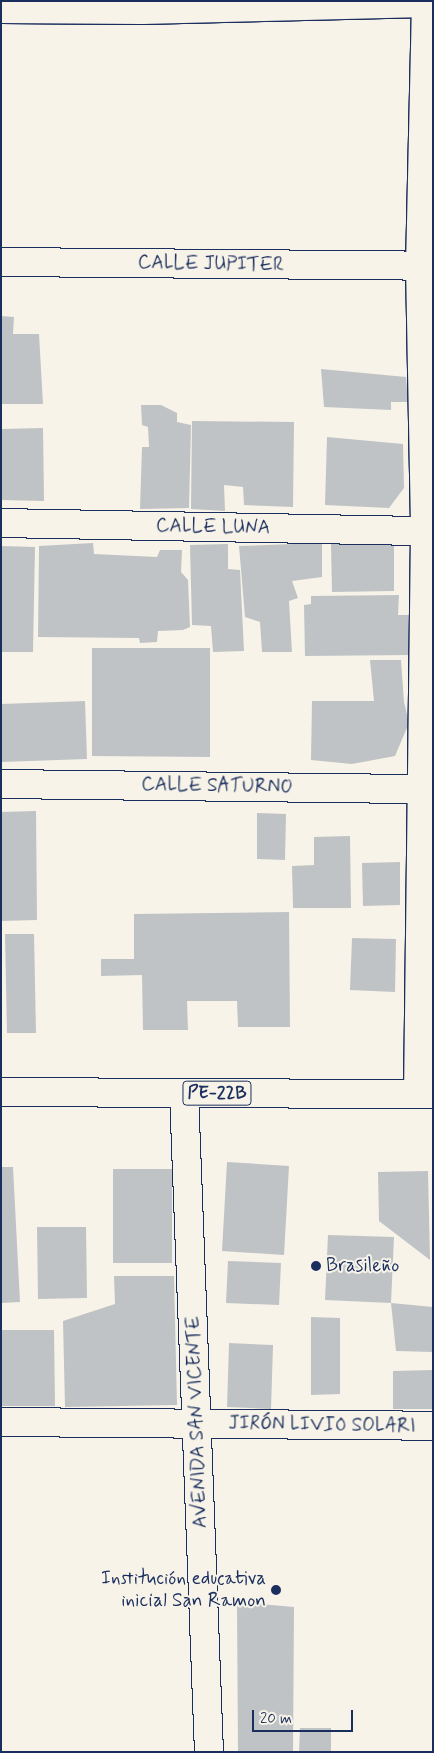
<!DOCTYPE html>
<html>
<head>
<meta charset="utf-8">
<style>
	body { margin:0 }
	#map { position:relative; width:434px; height:1753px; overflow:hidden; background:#f7f3e8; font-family:Mynerve,sans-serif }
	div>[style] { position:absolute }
	.building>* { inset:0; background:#c0c3c5 }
	.roads { filter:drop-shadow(1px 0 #1b2f5e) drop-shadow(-1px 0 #1b2f5e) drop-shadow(0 1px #1b2f5e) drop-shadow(0 -1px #1b2f5e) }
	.minor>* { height:28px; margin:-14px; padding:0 14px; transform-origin:14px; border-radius:14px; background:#f7f3e8 }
	.highway>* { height:28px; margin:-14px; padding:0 14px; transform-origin:14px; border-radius:14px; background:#f7f3e8 }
	.dots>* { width:14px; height:14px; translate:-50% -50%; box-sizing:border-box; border:2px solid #f7f3e8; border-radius:50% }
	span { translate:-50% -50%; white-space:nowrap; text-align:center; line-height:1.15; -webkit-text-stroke:4px #f7f3e8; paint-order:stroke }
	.shield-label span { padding:1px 4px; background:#f7f3e8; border:1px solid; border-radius:4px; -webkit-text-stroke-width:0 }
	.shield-label { font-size:18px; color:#1b2f5e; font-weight:700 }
	.street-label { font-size:19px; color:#1b2f5e }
	.poi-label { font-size:19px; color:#1b2f5e }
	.left { translate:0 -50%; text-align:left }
	.right { translate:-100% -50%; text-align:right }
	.frame { position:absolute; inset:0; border:2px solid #1b2f5e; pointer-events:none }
	.scale { position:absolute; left:252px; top:1710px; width:101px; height:22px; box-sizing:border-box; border:2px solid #1b2f5e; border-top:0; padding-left:6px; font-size:15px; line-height:18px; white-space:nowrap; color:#1b2f5e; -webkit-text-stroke:4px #f7f3e8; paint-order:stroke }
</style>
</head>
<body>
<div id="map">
	<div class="building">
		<div style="clip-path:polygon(1px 316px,14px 317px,13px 334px,39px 334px,43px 404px,1px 404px)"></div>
		<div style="clip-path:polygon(321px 369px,406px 377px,408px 402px,391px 402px,391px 410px,324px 407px)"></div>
		<div style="clip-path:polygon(141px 405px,161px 405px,177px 413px,177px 422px,191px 425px,189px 508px,140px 509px,142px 447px,149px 447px,148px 427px,142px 425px)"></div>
		<div style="clip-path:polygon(192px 421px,294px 422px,293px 507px,244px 505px,243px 487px,224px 485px,225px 511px,191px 509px)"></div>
		<div style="clip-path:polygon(43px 428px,44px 501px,1px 500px,1px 429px)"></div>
		<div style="clip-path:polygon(327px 437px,403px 444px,404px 488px,389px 508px,325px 505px)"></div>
		<div style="clip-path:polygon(352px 539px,394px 539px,394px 591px,332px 592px,331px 544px)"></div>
		<div style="clip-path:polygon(93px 543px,94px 554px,157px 557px,160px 550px,182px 550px,181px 572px,188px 580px,190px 627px,183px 630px,158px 631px,157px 642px,140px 643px,139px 638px,38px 637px,39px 546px)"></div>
		<div style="clip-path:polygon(322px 543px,322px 577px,292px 581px,298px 598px,289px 601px,292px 652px,262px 652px,260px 622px,245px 617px,239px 546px)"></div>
		<div style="clip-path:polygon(228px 544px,228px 569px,240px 570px,244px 651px,213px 652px,211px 626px,192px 625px,190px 545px)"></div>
		<div style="clip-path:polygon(1px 546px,35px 547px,33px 652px,1px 652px)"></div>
		<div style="clip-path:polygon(399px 595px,398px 615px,411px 615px,412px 655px,305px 656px,304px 605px,311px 604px,311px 596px)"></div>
		<div style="clip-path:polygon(92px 648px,210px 648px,210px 757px,92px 756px)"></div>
		<div style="clip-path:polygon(370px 660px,401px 660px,404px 702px,409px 723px,395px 756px,352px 764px,311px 760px,312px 701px,374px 701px)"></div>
		<div style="clip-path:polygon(85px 701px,87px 759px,1px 762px,1px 704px)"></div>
		<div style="clip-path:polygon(36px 811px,37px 920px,1px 921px,1px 812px)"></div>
		<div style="clip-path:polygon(257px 813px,286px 814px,285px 860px,257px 859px)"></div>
		<div style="clip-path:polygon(350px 836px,351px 908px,293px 908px,292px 866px,314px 865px,314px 837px)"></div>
		<div style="clip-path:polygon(400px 862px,400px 905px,363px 906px,362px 863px)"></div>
		<div style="clip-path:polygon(289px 912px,290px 1027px,238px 1027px,237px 1001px,187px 1001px,188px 1030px,143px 1030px,142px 975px,101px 976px,101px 959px,134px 959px,134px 914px)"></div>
		<div style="clip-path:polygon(5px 934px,34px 934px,36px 1033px,7px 1033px)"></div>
		<div style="clip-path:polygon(352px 938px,396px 939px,395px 992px,350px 990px)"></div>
		<div style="clip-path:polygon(227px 1162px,289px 1166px,284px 1255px,222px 1251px)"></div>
		<div style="clip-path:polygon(1px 1167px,13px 1167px,20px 1302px,1px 1303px)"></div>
		<div style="clip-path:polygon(113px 1169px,172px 1169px,172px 1263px,113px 1263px)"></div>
		<div style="clip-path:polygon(428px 1171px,430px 1260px,379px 1221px,378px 1172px)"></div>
		<div style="clip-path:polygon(37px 1227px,86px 1227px,87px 1298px,38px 1299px)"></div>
		<div style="clip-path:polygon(328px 1235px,394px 1237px,391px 1303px,325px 1300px)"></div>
		<div style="clip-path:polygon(228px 1261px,281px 1263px,279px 1305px,226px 1303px)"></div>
		<div style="clip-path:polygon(114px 1276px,174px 1276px,177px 1405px,65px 1407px,63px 1321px,115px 1304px)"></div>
		<div style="clip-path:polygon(391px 1303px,433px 1307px,433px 1352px,396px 1351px)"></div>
		<div style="clip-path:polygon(311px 1317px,340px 1318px,340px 1394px,311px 1395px)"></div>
		<div style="clip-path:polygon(1px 1330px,54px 1330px,55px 1406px,1px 1406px)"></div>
		<div style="clip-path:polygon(229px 1343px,273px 1345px,271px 1409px,227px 1407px)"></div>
		<div style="clip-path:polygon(433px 1370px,433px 1409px,393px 1409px,393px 1371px)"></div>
		<div style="clip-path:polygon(237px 1602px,294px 1607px,293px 1752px,238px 1752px)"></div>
		<div style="clip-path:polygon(300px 1728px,331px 1728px,331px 1752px,299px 1752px)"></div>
	</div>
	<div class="roads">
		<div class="minor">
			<div style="left:1px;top:9px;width:141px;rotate:0.4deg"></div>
			<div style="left:142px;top:10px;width:284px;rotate:-1.4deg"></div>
			<div style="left:426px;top:3px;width:263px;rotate:91.3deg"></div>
			<div style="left:420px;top:266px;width:265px;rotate:88.9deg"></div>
			<div style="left:425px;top:531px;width:563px;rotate:90.71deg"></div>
			<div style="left:1px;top:262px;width:419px;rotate:0.5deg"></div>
			<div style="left:1px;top:523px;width:424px;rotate:1.1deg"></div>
			<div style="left:1px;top:784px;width:432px;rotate:0.7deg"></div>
			<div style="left:184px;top:1093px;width:659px;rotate:87.83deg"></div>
			<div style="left:1px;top:1422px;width:432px;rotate:0.5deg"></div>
		</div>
		<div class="highway">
			<div style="left:1px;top:1092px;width:432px;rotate:0.3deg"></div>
		</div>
	</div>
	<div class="dots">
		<div style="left:316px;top:1266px;background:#1b2f5e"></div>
		<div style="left:276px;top:1590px;background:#1b2f5e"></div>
	</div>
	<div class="shield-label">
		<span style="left:217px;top:1093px">PE-22B</span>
	</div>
	<div class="street-label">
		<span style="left:211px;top:264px;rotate:1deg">CALLE JUPITER</span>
		<span style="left:213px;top:527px;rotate:1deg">CALLE LUNA</span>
		<span style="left:217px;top:786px;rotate:1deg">CALLE SATURNO</span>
		<span style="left:197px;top:1422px;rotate:-92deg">AVENIDA SAN VICENTE</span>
		<span style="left:322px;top:1425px;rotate:1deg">JIRÓN LIVIO SOLARI</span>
	</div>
	<div class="poi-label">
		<span class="left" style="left:326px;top:1266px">Brasileño</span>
		<span class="right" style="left:266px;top:1590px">Institución educativa<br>inicial San Ramon</span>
	</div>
	<div class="frame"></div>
	<div class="scale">20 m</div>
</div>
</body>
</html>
